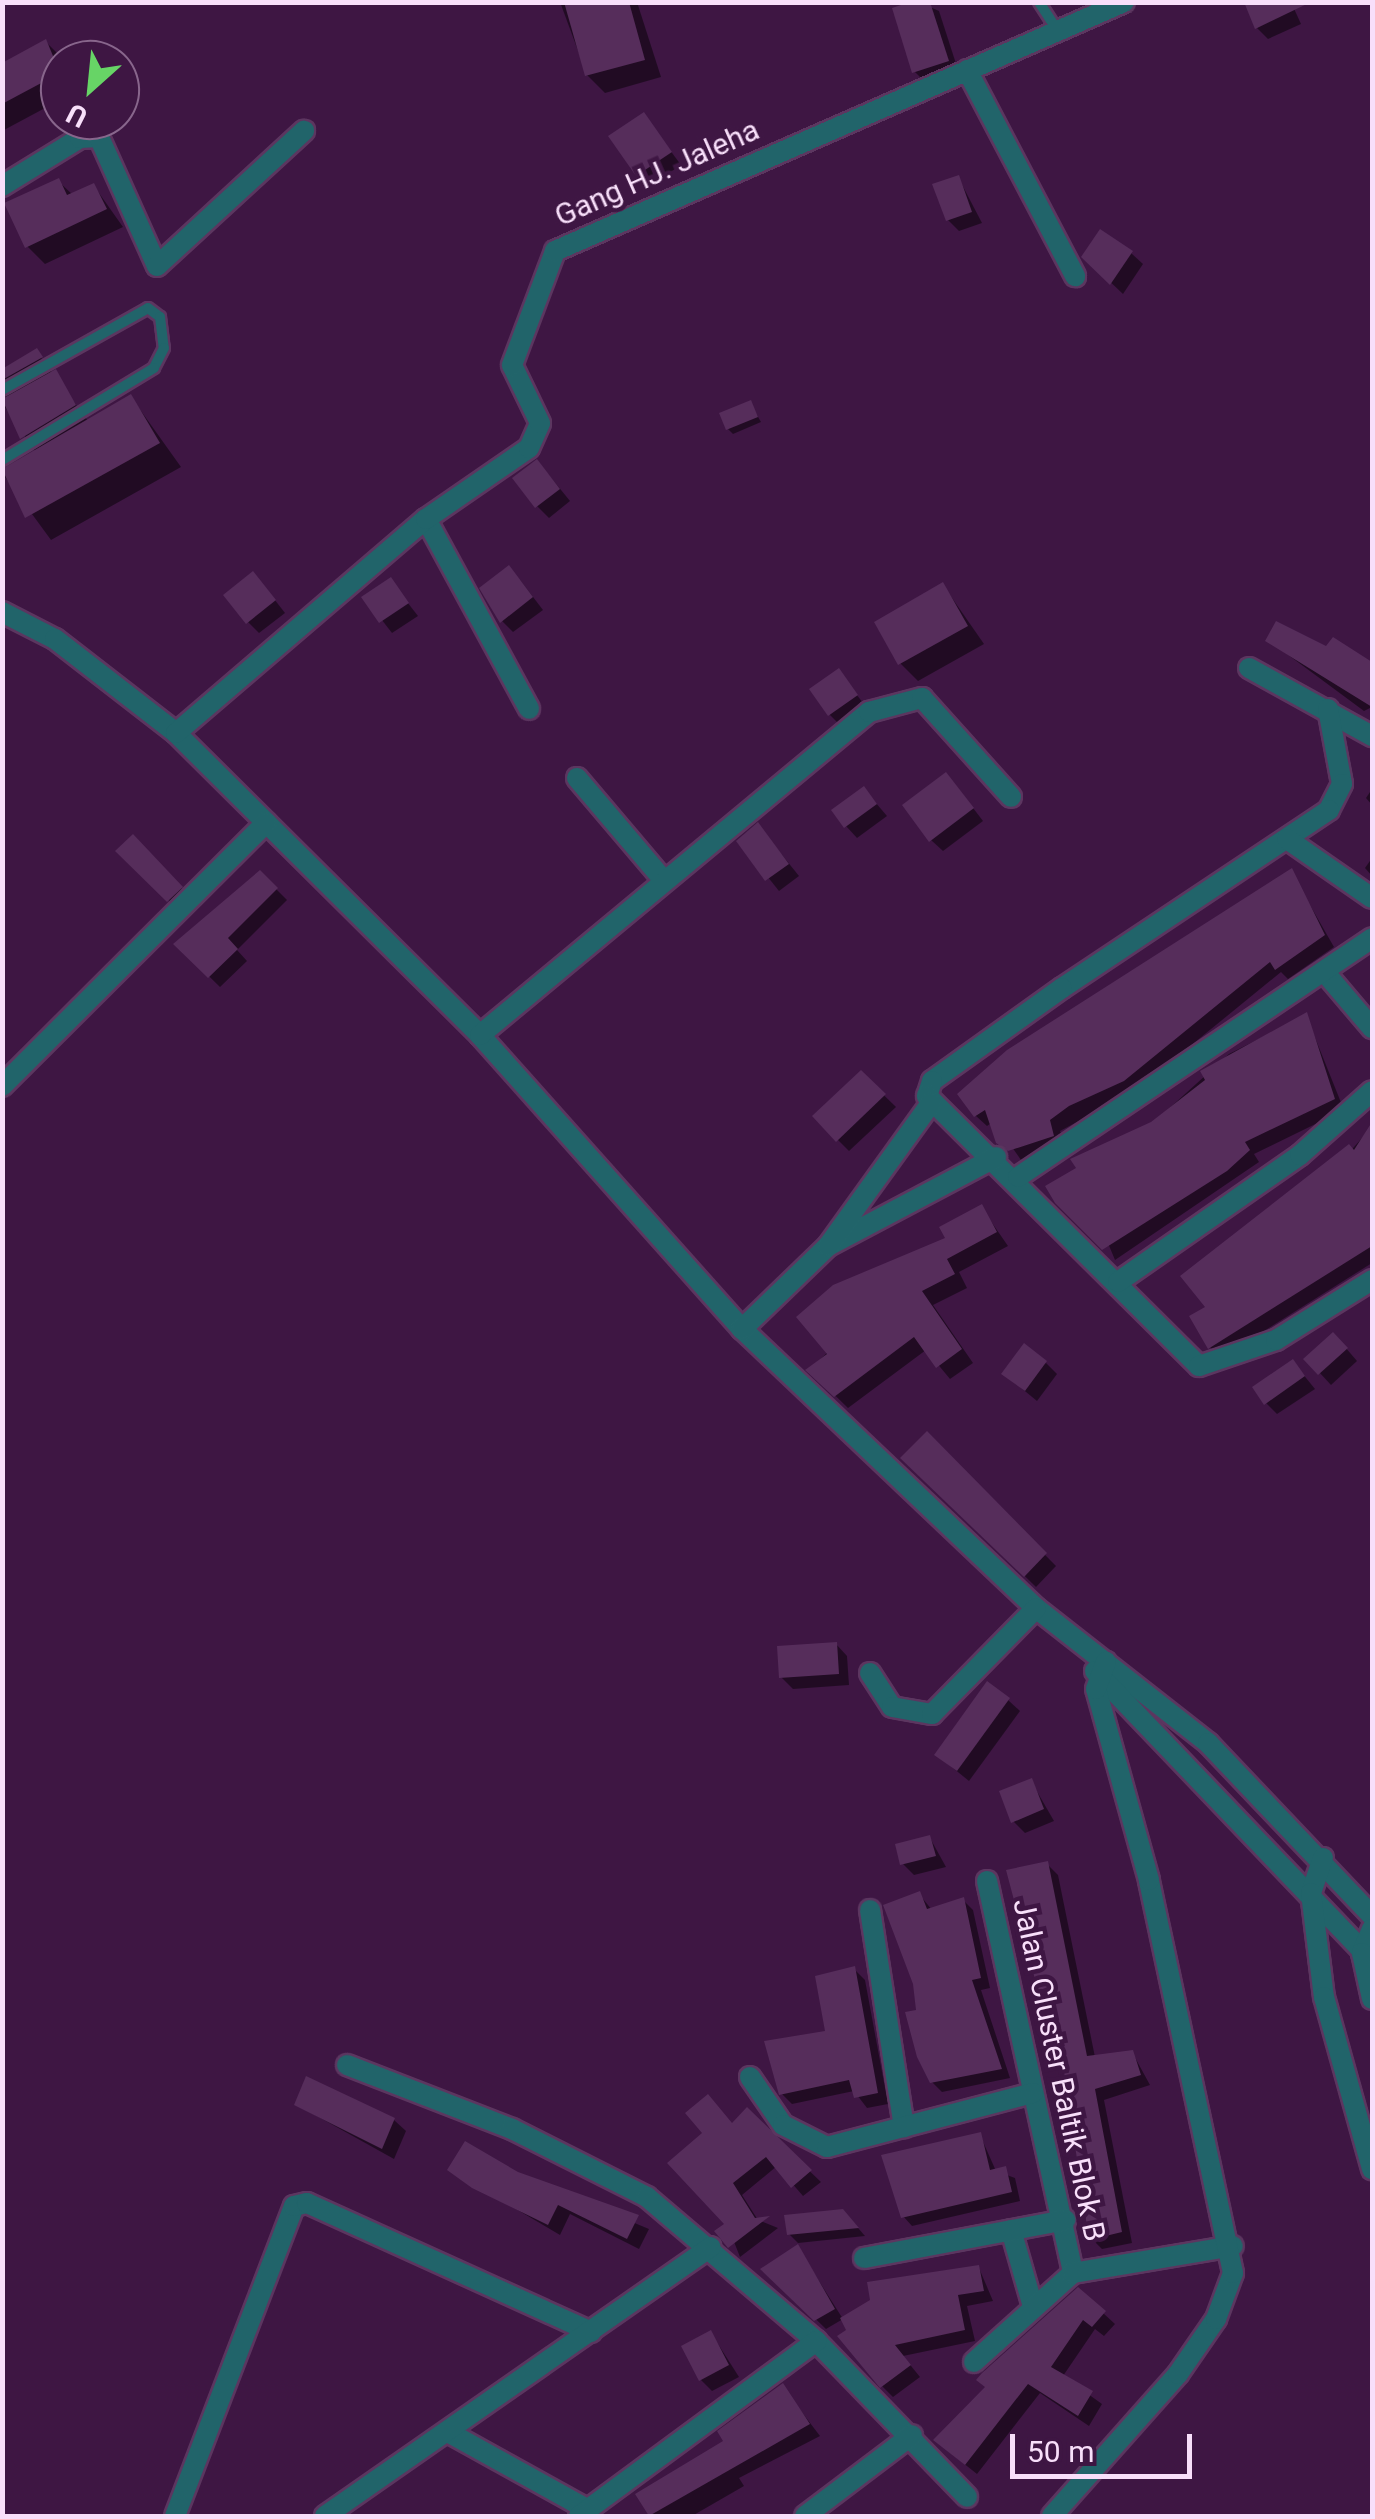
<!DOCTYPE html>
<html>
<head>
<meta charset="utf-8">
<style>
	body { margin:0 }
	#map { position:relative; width:1375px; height:2519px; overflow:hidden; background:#3e1643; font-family:Roboto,sans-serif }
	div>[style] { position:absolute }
	.shadow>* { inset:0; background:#0007 }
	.building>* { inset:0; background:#562d5b }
	.roads { filter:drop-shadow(2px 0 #5c3660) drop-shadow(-2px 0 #5c3660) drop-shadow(0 2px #5c3660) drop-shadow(0 -2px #5c3660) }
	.lane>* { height:10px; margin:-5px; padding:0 5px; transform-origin:5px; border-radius:5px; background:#21646a }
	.street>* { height:20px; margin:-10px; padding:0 10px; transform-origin:10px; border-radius:10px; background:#21646a }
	span { translate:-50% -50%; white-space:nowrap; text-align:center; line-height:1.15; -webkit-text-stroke:9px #3e1643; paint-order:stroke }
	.street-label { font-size:30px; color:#f8dffa }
	.frame { position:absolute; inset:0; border:5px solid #f8dffa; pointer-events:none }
	.north { position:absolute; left:40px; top:40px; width:100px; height:100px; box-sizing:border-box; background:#3e1643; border:2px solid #88668c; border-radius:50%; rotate:207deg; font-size:28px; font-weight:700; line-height:40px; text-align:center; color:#f8dffa }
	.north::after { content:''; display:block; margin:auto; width:35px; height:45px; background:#67d466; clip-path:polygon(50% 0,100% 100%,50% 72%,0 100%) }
	.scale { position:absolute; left:1010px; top:2434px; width:182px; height:45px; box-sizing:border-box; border:5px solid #f8dffa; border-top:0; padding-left:12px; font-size:30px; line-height:35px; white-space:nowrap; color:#f8dffa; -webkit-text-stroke:8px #3e1643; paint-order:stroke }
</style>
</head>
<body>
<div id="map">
	<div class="shadow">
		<div style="clip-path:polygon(560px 2px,637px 2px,661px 77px,605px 93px,587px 75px)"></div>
		<div style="clip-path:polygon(919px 2px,939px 11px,959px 73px,926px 83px,914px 71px)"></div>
		<div style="clip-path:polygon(1291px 2px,1301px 24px,1268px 39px,1257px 28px)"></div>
		<div style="clip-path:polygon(46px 42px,64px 60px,60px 100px,4px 130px,2px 66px)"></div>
		<div style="clip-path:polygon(644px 115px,681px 165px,649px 186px,638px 175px)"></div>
		<div style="clip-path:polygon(958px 177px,982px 223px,959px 231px,948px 220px)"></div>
		<div style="clip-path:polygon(58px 181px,73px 195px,94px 186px,123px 227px,45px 264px,27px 246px)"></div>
		<div style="clip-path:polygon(1131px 253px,1143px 264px,1123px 294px,1084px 257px)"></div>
		<div style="clip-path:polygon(36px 351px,88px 421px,131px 397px,181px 467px,51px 540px,2px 473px,35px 451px,2px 403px,2px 372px)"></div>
		<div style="clip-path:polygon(750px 403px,761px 422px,733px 434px,728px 429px)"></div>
		<div style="clip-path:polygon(548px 474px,570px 501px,549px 518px,537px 506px)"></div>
		<div style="clip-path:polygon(390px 580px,418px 616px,392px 633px,364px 597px)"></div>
		<div style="clip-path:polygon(520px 580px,543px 610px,513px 632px,502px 621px)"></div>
		<div style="clip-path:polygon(943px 585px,984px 644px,918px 681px,900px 663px)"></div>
		<div style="clip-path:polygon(264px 586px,285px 613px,259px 633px,248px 622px)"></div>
		<div style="clip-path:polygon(1268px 640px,1326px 649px,1334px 640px,1372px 668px,1372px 707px,1364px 711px)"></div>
		<div style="clip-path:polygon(839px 672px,867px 708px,841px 726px,830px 715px)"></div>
		<div style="clip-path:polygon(957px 787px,983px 821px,943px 851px,931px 840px)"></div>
		<div style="clip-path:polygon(864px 789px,887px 816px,857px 838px,846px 826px)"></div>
		<div style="clip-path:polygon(1372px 789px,1372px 805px,1366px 798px)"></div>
		<div style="clip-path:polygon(758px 825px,799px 876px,779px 891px,739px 841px)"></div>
		<div style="clip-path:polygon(133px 838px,190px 897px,178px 909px,119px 851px)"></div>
		<div style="clip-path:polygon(1372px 858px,1372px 876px,1365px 868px)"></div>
		<div style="clip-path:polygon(1291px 872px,1334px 947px,1288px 979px,1281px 972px,1135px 1091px,1060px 1131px,1066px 1145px,1021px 1160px,994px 1121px,987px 1126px,976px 1116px,961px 1094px)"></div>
		<div style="clip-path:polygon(260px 873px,287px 900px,237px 950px,247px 961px,220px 987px,176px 944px)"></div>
		<div style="clip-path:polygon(1306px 1015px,1344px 1110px,1254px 1154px,1259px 1162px,1115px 1260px,1073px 1159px,1152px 1124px,1229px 1054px)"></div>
		<div style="clip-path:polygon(861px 1073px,896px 1107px,849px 1151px,815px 1117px)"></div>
		<div style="clip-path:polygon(1372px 1127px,1372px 1263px,1221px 1358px,1210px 1347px,1209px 1308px)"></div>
		<div style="clip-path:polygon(981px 1207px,1008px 1246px,959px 1272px,967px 1288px,933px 1305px,973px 1363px,950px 1379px,926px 1350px,848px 1408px,809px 1370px)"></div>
		<div style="clip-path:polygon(1345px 1347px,1357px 1361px,1331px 1385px,1307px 1359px)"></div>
		<div style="clip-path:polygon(1293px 1362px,1315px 1389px,1277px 1414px,1266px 1403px)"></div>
		<div style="clip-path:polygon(1046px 1363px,1057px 1374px,1037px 1401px,1004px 1374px)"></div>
		<div style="clip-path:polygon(927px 1435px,1056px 1566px,1036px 1587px,904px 1458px)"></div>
		<div style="clip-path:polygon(836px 1644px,847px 1656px,849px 1685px,793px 1689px,781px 1677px)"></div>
		<div style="clip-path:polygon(1008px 1700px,1020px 1711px,969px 1781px,937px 1755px)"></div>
		<div style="clip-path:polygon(1031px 1781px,1054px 1821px,1025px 1833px,1013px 1821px)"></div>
		<div style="clip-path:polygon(930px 1838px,946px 1867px,914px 1875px,902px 1863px)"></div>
		<div style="clip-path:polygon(1047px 1864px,1058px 1875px,1095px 2057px,1132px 2052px,1150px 2085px,1104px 2100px,1132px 2243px,1102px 2249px,1092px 2239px,1062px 2042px,1051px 2031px)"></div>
		<div style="clip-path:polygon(919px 1894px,932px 1910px,963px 1900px,973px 1910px,990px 1988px,981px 1990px,1010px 2078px,942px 2092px,932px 2082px,915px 1983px)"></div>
		<div style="clip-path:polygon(854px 1969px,865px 1980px,888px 2104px,867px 2108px,854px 2091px,792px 2104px,781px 2093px,828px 2033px)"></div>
		<div style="clip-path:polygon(297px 2105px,394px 2120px,406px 2131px,394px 2159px)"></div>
		<div style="clip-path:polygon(747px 2111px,821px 2182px,803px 2196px,777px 2166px,742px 2195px,758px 2220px,778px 2228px,740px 2257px,727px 2224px,733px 2126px)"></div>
		<div style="clip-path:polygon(980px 2135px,996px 2171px,1015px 2178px,1020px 2201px,912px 2226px,903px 2216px)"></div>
		<div style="clip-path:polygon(450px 2170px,517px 2174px,649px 2229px,639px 2249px,570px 2214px,560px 2235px)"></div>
		<div style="clip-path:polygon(852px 2221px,865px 2236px,798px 2243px,789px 2234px)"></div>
		<div style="clip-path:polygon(798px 2248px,843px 2319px,826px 2329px,764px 2269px)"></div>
		<div style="clip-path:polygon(979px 2268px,993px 2301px,967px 2306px,975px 2341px,903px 2356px,920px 2377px,893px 2397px,882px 2386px,873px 2302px)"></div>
		<div style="clip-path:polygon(1078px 2290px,1115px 2324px,1104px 2336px,1095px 2329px,1063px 2376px,1102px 2404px,1089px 2426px,1040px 2393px,977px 2474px,948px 2451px,987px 2388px)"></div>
		<div style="clip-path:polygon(711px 2333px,739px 2377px,712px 2391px,701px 2380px)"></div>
		<div style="clip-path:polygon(782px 2386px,820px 2436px,739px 2478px,744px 2486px,692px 2516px,652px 2516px,638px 2495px,726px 2442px)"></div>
	</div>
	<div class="building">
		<div style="clip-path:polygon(564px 2px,629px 2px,645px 60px,585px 76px)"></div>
		<div style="clip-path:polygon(910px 2px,930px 2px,949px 61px,912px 73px,892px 8px)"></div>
		<div style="clip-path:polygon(1244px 2px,1311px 2px,1255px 29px)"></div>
		<div style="clip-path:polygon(46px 39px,60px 73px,2px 104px,2px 63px)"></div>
		<div style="clip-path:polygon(644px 112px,672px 152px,636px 176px,608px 136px)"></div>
		<div style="clip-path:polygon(959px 175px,972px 212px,946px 221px,932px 184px)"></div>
		<div style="clip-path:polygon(59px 178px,67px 195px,94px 183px,107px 209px,25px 248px,4px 203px)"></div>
		<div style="clip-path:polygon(1100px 229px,1133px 251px,1110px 285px,1081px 257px)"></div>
		<div style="clip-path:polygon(37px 348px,43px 357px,2px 380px,2px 369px)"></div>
		<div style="clip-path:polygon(56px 369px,76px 405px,20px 439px,2px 399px)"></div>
		<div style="clip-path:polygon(131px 394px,160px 443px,25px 518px,2px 469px)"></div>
		<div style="clip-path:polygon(751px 400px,758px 417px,726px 430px,719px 413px)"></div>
		<div style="clip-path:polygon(537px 459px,560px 489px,535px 508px,512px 478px)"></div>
		<div style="clip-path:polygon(509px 565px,533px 597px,500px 623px,479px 588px)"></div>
		<div style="clip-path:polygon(253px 571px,276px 600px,246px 624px,223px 595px)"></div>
		<div style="clip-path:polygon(391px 577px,409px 603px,379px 623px,361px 597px)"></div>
		<div style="clip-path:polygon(943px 582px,968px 626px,898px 665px,874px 622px)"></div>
		<div style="clip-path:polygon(1276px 621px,1326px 646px,1333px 637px,1372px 662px,1372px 707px,1265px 641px)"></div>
		<div style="clip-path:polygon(839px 668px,858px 695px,828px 716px,809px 689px)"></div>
		<div style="clip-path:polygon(946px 772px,974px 808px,929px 842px,902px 805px)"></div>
		<div style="clip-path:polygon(864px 786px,877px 804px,844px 828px,831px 810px)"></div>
		<div style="clip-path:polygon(758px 822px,789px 864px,765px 881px,736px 841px)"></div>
		<div style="clip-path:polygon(133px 834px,183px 887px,167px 902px,115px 851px)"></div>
		<div style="clip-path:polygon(1292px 868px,1325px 935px,1275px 970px,1270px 962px,1124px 1081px,1069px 1106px,1050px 1120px,1054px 1136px,1008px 1151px,996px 1143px,985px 1110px,974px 1117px,957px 1094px,1007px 1050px)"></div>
		<div style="clip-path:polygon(260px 870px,278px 888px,228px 938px,238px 949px,208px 978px,173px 944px)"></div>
		<div style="clip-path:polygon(1307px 1012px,1335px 1099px,1245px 1142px,1250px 1150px,1227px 1171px,1102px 1250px,1055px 1203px,1045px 1186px,1076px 1168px,1070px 1159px,1151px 1122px,1205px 1080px,1200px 1071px)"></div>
		<div style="clip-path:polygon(861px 1070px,886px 1094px,836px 1142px,812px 1116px)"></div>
		<div style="clip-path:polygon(1372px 1122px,1372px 1246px,1208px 1349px,1189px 1316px,1205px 1307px,1180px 1276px,1349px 1144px,1354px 1150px)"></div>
		<div style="clip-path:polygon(982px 1204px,997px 1232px,947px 1259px,955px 1274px,922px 1291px,962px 1349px,936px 1368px,914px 1337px,834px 1397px,805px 1370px,827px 1354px,796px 1317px,833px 1285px,945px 1238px,939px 1227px)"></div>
		<div style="clip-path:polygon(1333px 1332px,1348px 1348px,1318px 1375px,1303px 1359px)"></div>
		<div style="clip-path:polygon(1024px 1343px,1047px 1361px,1025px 1391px,1001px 1374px)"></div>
		<div style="clip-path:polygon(1293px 1359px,1305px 1376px,1264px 1405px,1252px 1387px)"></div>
		<div style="clip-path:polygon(927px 1431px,1047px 1553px,1024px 1577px,900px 1458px)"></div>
		<div style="clip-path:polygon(837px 1642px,839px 1674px,779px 1678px,777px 1646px)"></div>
		<div style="clip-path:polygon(987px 1681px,1010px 1698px,957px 1771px,934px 1755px)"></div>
		<div style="clip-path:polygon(1032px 1778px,1044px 1809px,1011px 1823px,999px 1791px)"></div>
		<div style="clip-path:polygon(930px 1835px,936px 1856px,900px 1865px,895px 1844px)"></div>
		<div style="clip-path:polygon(1048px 1861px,1087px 2056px,1133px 2050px,1141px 2075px,1095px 2089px,1122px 2232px,1089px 2240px,1058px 2031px,1049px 2032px,1006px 1870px)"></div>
		<div style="clip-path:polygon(920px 1891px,927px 1909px,964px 1897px,981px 1978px,972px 1980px,1002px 2069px,930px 2083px,917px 2057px,905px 2012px,916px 2010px,913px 1984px,883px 1905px)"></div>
		<div style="clip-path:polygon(855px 1966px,878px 2093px,854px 2098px,849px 2080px,779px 2095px,764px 2041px,825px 2031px,815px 1976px)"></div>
		<div style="clip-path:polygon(306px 2076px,395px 2118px,382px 2149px,294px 2105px)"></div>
		<div style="clip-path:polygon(708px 2094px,732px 2123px,747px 2107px,812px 2170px,791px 2188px,766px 2157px,733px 2183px,755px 2218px,770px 2216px,728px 2248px,714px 2231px,724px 2224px,667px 2163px,702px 2133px,685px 2113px)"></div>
		<div style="clip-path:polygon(981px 2132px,990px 2170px,1006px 2166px,1012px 2192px,901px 2218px,881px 2155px)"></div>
		<div style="clip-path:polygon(465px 2141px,518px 2172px,639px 2215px,627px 2239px,558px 2205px,548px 2225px,472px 2188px,447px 2170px)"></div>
		<div style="clip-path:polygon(843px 2209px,859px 2228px,787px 2235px,784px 2215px)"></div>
		<div style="clip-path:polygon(798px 2244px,835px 2309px,814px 2321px,760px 2269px)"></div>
		<div style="clip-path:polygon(979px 2265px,984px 2291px,958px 2295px,965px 2330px,895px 2345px,911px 2365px,880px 2388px,837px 2336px,846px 2330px,840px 2318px,870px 2300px,867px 2282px)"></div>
		<div style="clip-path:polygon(1078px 2287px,1106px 2311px,1092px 2327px,1083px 2320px,1051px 2367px,1093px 2391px,1078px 2416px,1028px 2384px,965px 2465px,933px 2440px,985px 2387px,976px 2380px,982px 2373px)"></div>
		<div style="clip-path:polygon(711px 2330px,729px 2365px,699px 2381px,681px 2346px)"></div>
		<div style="clip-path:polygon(783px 2383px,810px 2424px,649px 2516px,635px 2494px,723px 2441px,717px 2431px)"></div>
	</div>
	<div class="roads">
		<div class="lane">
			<div style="left:1039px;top:2px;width:33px;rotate:57deg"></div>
			<div style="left:2px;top:390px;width:167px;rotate:-29.3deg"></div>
			<div style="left:148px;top:308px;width:15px;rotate:37deg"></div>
			<div style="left:160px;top:317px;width:31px;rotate:83deg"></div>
			<div style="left:164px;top:348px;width:22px;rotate:117deg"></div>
			<div style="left:154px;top:368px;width:178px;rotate:148.8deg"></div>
		</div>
		<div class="street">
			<div style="left:967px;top:70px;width:233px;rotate:62.3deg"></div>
			<div style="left:2px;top:186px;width:92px;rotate:-31.6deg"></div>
			<div style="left:80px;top:138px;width:19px;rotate:-3deg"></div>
			<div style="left:99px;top:137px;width:141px;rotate:65.8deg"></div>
			<div style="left:157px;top:266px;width:200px;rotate:-42.6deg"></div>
			<div style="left:426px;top:519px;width:216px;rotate:61.5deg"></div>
			<div style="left:2px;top:612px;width:59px;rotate:27deg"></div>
			<div style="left:55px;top:639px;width:153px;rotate:37.8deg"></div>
			<div style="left:176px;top:733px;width:429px;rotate:44.8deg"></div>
			<div style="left:480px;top:1035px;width:394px;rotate:48.3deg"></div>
			<div style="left:742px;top:1329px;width:405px;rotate:43.5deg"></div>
			<div style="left:1036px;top:1608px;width:219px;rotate:38.1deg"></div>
			<div style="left:1208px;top:1743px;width:238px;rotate:46.5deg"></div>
			<div style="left:1249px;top:668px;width:141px;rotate:28.9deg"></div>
			<div style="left:1328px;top:709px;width:76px;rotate:79.4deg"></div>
			<div style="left:1342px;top:784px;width:29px;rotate:117deg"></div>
			<div style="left:1329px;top:810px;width:321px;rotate:146.3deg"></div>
			<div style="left:1062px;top:988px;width:160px;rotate:144.4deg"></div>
			<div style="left:932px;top:1081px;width:16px;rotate:108deg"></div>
			<div style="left:927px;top:1096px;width:383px;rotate:44.8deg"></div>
			<div style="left:1199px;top:1366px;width:81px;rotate:-18.7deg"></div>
			<div style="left:1276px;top:1340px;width:113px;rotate:-32deg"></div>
			<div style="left:176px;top:733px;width:329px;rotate:-40.6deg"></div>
			<div style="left:426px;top:519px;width:125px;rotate:-34.6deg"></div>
			<div style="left:529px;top:448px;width:27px;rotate:-66deg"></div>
			<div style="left:540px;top:423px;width:64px;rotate:-115.8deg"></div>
			<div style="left:512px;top:365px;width:122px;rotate:-69.3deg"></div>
			<div style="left:555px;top:251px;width:621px;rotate:-23.63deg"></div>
			<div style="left:577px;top:778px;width:130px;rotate:49.7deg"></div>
			<div style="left:1287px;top:839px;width:103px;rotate:34.8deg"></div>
			<div style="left:1327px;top:975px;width:70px;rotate:49.7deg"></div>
			<div style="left:480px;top:1035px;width:506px;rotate:-39.7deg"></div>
			<div style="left:869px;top:712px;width:55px;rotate:-14.8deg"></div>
			<div style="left:922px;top:698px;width:133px;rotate:48deg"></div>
			<div style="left:2px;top:1086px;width:373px;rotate:-44.9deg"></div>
			<div style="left:1018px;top:1177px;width:427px;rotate:-34deg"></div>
			<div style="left:830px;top:1245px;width:188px;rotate:-27.9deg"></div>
			<div style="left:1118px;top:1282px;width:222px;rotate:-34.9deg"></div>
			<div style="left:1300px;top:1155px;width:96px;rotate:-41.6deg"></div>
			<div style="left:742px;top:1329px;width:120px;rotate:-44deg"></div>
			<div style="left:828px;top:1246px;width:176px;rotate:-54.2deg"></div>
			<div style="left:1095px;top:1671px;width:401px;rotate:46.3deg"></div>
			<div style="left:870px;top:1673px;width:40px;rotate:57.1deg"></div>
			<div style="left:892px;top:1707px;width:41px;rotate:9.9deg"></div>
			<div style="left:932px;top:1714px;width:148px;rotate:-45.5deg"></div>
			<div style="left:1323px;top:1858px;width:37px;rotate:109deg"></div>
			<div style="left:1311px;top:1893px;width:105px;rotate:82.9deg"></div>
			<div style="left:1324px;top:1997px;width:179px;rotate:74.4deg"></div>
			<div style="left:987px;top:1881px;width:401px;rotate:77.6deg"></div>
			<div style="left:870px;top:1910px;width:220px;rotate:81.1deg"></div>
			<div style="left:1372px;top:1929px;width:26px;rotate:113deg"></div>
			<div style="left:1362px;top:1953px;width:47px;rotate:77.7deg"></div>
			<div style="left:347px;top:2065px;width:177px;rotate:21.2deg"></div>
			<div style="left:512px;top:2129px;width:151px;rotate:26.7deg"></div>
			<div style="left:647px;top:2197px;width:222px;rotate:40.4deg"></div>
			<div style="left:816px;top:2341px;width:217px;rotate:45.9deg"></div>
			<div style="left:750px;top:2077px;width:58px;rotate:55.5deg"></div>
			<div style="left:783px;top:2125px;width:49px;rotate:26.6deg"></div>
			<div style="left:827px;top:2147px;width:213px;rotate:-14.7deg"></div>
			<div style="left:1011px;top:2230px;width:76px;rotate:74deg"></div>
			<div style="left:864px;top:2258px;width:205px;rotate:-10.7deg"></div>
			<div style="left:974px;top:2362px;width:133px;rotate:-42deg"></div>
			<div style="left:1073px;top:2273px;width:162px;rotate:-9.6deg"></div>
			<div style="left:448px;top:2432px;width:161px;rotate:29deg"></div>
			<div style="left:175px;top:2516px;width:332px;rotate:-69deg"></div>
			<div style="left:294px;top:2206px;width:13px;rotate:-13deg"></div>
			<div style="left:307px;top:2203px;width:312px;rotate:24.4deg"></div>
			<div style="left:325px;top:2516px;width:470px;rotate:-34.9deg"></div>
			<div style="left:579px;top:2516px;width:295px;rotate:-36.4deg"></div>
			<div style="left:805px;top:2516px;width:134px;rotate:-37.1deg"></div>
			<div style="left:1052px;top:2516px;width:190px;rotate:-48.4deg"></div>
			<div style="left:1178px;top:2374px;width:67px;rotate:-55.4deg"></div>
			<div style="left:1216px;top:2319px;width:49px;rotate:-69.7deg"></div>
			<div style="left:1233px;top:2273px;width:402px;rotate:-102.1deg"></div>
			<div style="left:1149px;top:1880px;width:198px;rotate:-105.5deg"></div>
			<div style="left:1096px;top:1689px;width:29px;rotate:-70deg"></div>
		</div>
	</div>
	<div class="street-label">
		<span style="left:657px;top:173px;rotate:-24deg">Gang HJ. Jaleha</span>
		<span style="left:1059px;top:2070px;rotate:78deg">Jalan Cluster Baltik Blok B</span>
	</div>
	<div class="frame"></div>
	<div class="north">U</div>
	<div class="scale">50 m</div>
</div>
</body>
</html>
